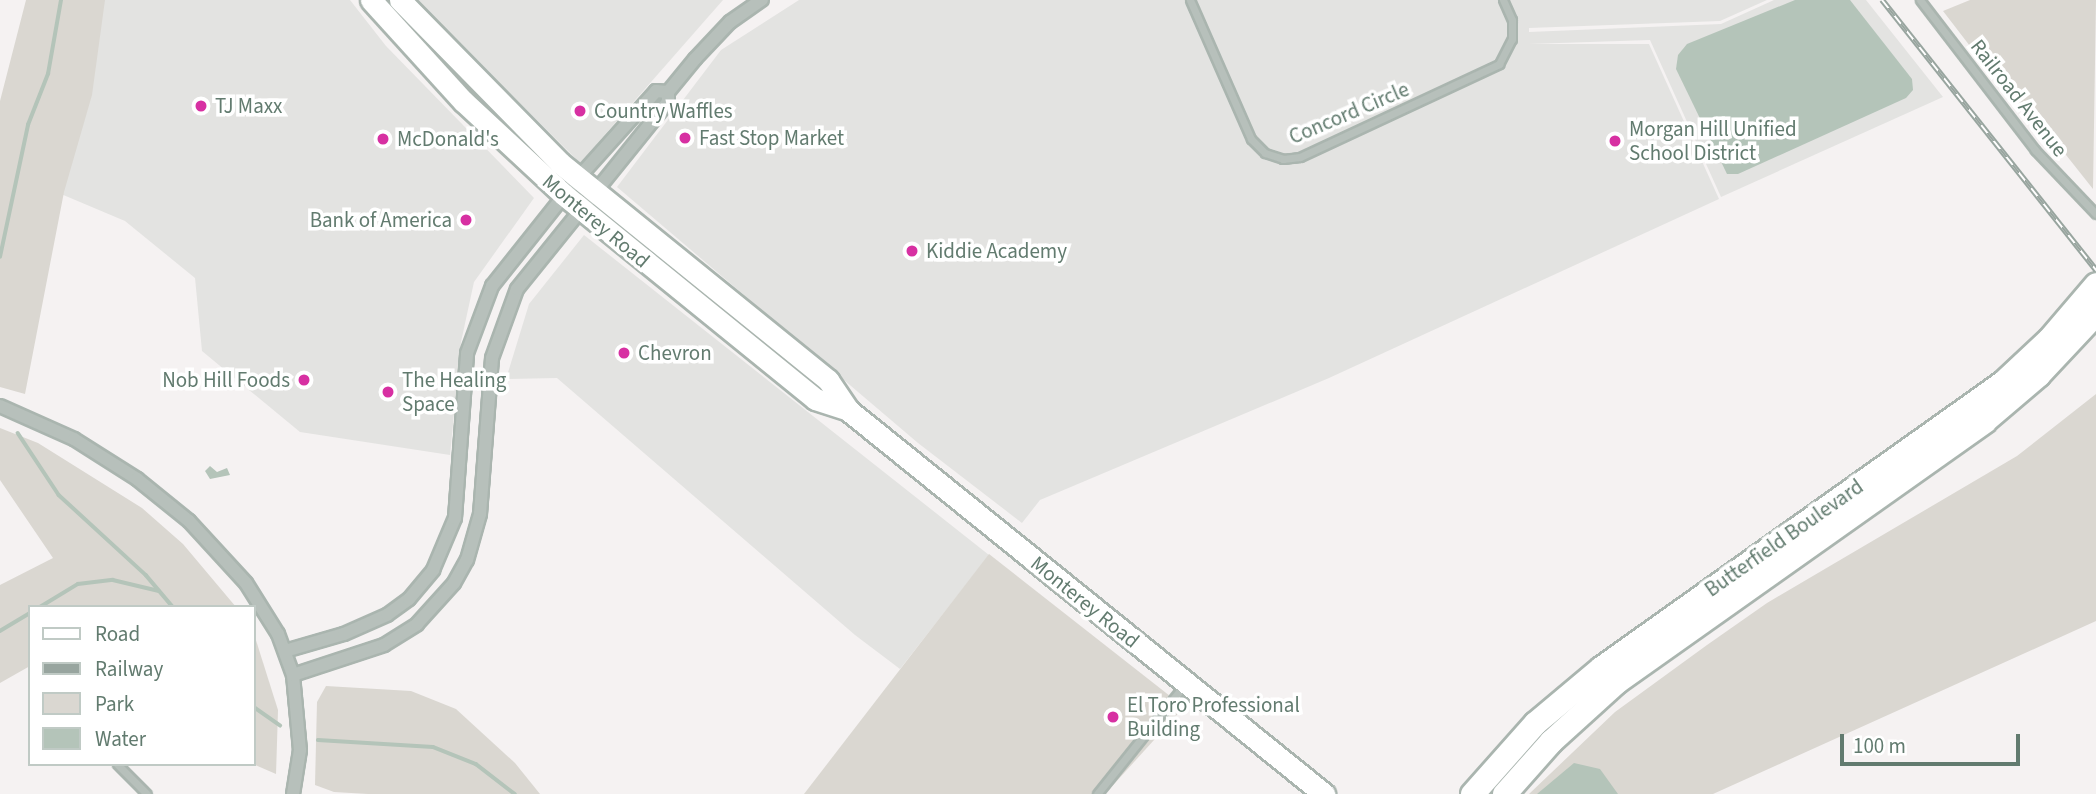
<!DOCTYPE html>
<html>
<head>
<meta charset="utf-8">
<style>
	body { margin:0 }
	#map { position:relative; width:2096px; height:794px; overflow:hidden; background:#f5f2f2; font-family:"Source Sans 3",sans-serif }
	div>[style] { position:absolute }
	.built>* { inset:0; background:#e3e3e1 }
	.green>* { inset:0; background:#dad7d1 }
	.water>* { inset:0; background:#b4c4b9 }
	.stream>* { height:3.5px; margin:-1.75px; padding:0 1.75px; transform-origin:1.75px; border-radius:1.75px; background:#b4c4b9 }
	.roads { filter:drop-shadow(2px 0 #aab5af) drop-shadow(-2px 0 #aab5af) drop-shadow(0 2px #aab5af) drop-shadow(0 -2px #aab5af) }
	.minor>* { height:7px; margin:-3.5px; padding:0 3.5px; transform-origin:3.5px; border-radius:3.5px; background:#b7c0bb }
	.tertiary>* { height:12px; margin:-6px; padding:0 6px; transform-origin:6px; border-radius:6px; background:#b7c0bb }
	.secondary>* { height:21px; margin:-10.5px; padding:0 10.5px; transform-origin:10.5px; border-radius:10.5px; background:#fff }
	.primary>* { height:23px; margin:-11.5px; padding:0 11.5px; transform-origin:11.5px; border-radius:11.5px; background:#fff }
	.rail>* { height:6px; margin-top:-3px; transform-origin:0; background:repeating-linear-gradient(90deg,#fff 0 10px,#98a59f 0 20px); box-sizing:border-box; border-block:2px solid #98a59f }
	.dots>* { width:19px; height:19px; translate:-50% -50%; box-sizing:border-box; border:4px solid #fff; border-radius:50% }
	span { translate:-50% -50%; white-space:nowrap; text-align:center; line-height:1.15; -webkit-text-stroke:7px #fff; paint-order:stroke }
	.street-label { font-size:21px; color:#627b6f }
	.poi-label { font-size:21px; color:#627b6f }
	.left { translate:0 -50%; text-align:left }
	.right { translate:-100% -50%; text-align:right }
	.legend { position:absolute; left:28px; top:605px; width:228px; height:161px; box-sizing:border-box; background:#fff; border:2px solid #c0cac5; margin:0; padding:9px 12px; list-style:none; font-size:21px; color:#627b6f }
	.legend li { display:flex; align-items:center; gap:14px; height:35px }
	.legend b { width:35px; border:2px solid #c0cac5 }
	.scale { position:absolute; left:1840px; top:734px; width:180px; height:32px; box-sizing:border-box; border:4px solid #627b6f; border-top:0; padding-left:9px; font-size:21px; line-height:24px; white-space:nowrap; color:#627b6f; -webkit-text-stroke:5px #fff; paint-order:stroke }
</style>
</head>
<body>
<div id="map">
	<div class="built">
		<div style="clip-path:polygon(99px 0,350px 0,386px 46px,534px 198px,474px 282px,461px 342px,450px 455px,300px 432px,202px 351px,195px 278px,125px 221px,61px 194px)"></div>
		<div style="clip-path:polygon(416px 0,723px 0,580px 163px)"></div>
		<div style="clip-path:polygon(799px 0,1767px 0,1720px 21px,1529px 28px,1529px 32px,1721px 24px,1774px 0,1866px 0,1943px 97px,1721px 197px,1650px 40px,1529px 44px,1649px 44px,1719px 199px,1329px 378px,1040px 500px,1022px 523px,918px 443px,617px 187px,721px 50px)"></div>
		<div style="clip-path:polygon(584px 235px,989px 555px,900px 669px,855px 635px,557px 378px,506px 379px,529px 304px)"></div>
	</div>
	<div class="green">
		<div style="clip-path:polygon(26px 0,105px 0,92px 95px,64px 192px,25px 394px,0 387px,0 101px)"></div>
		<div style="clip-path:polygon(1970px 0,2096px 0,2093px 189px,2051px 136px,2043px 141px,1943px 11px)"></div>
		<div style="clip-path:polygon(2096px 394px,2096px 621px,1713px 794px,1529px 794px,1615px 712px,1707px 645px,1767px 603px,2017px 456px)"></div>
		<div style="clip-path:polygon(0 428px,38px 443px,142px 508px,183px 544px,236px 607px,30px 607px,30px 666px,0 683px,0 585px,53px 558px,0 480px)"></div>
		<div style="clip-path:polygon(989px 554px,1184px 707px,1105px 794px,804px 794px)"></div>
		<div style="clip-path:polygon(254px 634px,278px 710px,276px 774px,253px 764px)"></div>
		<div style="clip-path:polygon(326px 686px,411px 691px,456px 709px,515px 763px,540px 794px,368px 794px,334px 792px,315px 785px,317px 702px)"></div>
	</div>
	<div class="water">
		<div style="clip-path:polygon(1795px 0,1850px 0,1912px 79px,1913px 90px,1906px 98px,1738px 174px,1727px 174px,1676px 69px,1678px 55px,1687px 44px)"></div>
		<div style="clip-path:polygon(210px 466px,217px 472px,227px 468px,230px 475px,210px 479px,205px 471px)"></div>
		<div style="clip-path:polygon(1574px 763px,1600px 769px,1618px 794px,1537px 794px)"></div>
	</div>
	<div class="stream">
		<div style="left:0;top:257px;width:135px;rotate:-78deg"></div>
		<div style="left:28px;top:125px;width:55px;rotate:-68.6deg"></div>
		<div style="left:48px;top:74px;width:75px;rotate:-80deg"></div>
		<div style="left:18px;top:433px;width:74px;rotate:56.5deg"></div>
		<div style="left:59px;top:495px;width:118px;rotate:42.6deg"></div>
		<div style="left:146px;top:575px;width:42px;rotate:49.8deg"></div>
		<div style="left:40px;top:607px;width:44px;rotate:-31.2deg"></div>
		<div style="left:78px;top:584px;width:35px;rotate:-7deg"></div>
		<div style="left:113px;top:580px;width:47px;rotate:13.4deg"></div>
		<div style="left:0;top:631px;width:35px;rotate:-31deg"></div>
		<div style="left:254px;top:707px;width:32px;rotate:35deg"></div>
		<div style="left:318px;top:740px;width:115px;rotate:3.5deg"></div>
		<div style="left:433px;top:747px;width:46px;rotate:21.6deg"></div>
		<div style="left:476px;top:764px;width:49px;rotate:37.6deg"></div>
	</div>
	<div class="roads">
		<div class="minor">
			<div style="left:1190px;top:0;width:152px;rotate:66.3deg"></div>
			<div style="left:1251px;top:139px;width:20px;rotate:45deg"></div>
			<div style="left:1265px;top:153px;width:19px;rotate:18deg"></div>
			<div style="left:1283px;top:159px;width:17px;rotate:-7deg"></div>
			<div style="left:1300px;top:157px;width:220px;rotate:-25deg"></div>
			<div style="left:1499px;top:64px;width:28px;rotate:-63deg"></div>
			<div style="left:1512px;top:39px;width:19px;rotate:-90deg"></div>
			<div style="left:1512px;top:20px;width:22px;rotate:-114deg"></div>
			<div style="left:1920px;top:0;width:189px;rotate:52.5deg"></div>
			<div style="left:2035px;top:150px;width:88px;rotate:46.4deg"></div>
			<div style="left:117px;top:764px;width:42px;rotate:45deg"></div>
			<div style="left:1097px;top:794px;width:141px;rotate:-51.3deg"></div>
		</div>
		<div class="tertiary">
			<div style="left:0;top:406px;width:81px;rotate:24deg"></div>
			<div style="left:74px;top:439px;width:75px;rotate:32.4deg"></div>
			<div style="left:137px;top:479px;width:67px;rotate:38.9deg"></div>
			<div style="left:189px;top:521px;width:84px;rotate:47.4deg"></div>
			<div style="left:246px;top:583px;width:60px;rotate:57.9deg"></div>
			<div style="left:278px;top:634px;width:44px;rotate:69.9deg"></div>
			<div style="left:293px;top:675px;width:75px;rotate:84.7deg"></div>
			<div style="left:300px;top:750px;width:45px;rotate:99deg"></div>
			<div style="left:285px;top:651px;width:61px;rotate:-16.1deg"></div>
			<div style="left:344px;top:634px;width:47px;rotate:-23.8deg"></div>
			<div style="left:387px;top:615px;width:27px;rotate:-36deg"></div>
			<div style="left:409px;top:599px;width:38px;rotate:-50deg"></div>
			<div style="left:433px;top:570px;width:56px;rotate:-67.1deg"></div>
			<div style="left:455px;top:518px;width:165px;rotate:-85.8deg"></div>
			<div style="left:467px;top:353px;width:72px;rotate:-69.5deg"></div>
			<div style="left:492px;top:286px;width:138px;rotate:-51.5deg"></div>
			<div style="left:578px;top:178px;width:117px;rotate:-48.1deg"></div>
			<div style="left:656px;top:91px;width:12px;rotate:5deg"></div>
			<div style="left:293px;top:675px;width:96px;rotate:-18.2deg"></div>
			<div style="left:384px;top:645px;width:39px;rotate:-32deg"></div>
			<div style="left:417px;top:624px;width:55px;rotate:-47.9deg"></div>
			<div style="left:454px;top:583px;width:26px;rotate:-61deg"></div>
			<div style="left:467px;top:560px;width:48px;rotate:-74.2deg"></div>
			<div style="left:480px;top:514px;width:156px;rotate:-85.6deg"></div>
			<div style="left:492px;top:358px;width:73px;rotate:-70.1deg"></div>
			<div style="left:517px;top:289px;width:240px;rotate:-51.1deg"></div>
			<div style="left:668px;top:102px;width:10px;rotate:-90deg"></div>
			<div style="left:668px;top:92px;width:43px;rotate:-50.7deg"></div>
			<div style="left:695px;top:59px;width:51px;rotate:-46.6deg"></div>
			<div style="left:730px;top:22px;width:39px;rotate:-35deg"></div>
		</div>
		<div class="secondary">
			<div style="left:371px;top:0;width:137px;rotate:47.7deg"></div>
			<div style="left:463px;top:101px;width:137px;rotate:42.9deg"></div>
			<div style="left:563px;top:194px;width:325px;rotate:39.1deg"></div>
			<div style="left:815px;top:399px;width:35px;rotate:18deg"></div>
			<div style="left:400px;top:0;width:228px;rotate:45.5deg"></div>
			<div style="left:560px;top:163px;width:345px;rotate:39deg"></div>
			<div style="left:828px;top:380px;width:36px;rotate:56deg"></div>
			<div style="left:848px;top:410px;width:612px;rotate:38.89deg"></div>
		</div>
		<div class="primary">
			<div style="left:1472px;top:794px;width:95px;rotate:-48.4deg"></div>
			<div style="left:1535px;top:723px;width:87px;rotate:-39.9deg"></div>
			<div style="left:1602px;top:667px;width:492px;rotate:-35.4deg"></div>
			<div style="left:2003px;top:382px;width:63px;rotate:-43.1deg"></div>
			<div style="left:2049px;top:339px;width:72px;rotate:-49.5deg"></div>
			<div style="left:1504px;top:794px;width:71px;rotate:-48.4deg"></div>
			<div style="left:1551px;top:741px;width:88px;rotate:-42.2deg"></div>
			<div style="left:1616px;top:682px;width:451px;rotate:-35.3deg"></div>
			<div style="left:1984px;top:421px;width:71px;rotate:-40.4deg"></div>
			<div style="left:2038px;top:375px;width:85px;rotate:-46.9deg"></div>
		</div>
	</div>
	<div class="rail">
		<div style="left:1882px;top:0;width:345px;rotate:51.6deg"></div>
	</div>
	<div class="dots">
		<div style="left:201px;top:106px;background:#d730a2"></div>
		<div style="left:580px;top:111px;background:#d730a2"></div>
		<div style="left:685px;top:138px;background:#d730a2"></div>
		<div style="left:383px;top:139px;background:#d730a2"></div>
		<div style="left:1615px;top:141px;background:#d730a2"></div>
		<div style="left:466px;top:220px;background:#d730a2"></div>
		<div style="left:912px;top:251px;background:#d730a2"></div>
		<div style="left:624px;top:353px;background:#d730a2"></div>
		<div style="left:304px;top:380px;background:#d730a2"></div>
		<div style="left:388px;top:392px;background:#d730a2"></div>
		<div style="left:1113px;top:717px;background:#d730a2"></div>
	</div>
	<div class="street-label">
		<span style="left:2019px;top:98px;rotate:52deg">Railroad Avenue</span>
		<span style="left:1349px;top:113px;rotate:-23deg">Concord Circle</span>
		<span style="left:596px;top:221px;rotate:40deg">Monterey Road</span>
		<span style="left:1784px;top:538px;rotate:-35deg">Butterfield Boulevard</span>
		<span style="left:1085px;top:602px;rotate:39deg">Monterey Road</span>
	</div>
	<div class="poi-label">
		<span class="left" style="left:215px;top:106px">TJ Maxx</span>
		<span class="left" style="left:594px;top:111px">Country Waffles</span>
		<span class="left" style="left:1629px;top:141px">Morgan Hill Unified<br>School District</span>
		<span class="left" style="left:699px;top:138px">Fast Stop Market</span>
		<span class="left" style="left:397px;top:139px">McDonald's</span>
		<span class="right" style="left:452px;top:220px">Bank of America</span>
		<span class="left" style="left:926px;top:251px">Kiddie Academy</span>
		<span class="left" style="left:638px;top:353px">Chevron</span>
		<span class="right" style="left:290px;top:380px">Nob Hill Foods</span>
		<span class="left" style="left:402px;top:392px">The Healing<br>Space</span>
		<span class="left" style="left:1127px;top:717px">El Toro Professional<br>Building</span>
	</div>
	<ul class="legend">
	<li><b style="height:9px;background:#fff"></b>Road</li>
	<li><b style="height:9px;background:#98a59f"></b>Railway</li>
	<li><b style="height:19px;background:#dad7d1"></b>Park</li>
	<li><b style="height:19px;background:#b4c4b9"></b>Water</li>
	</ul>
	<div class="scale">100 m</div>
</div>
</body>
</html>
